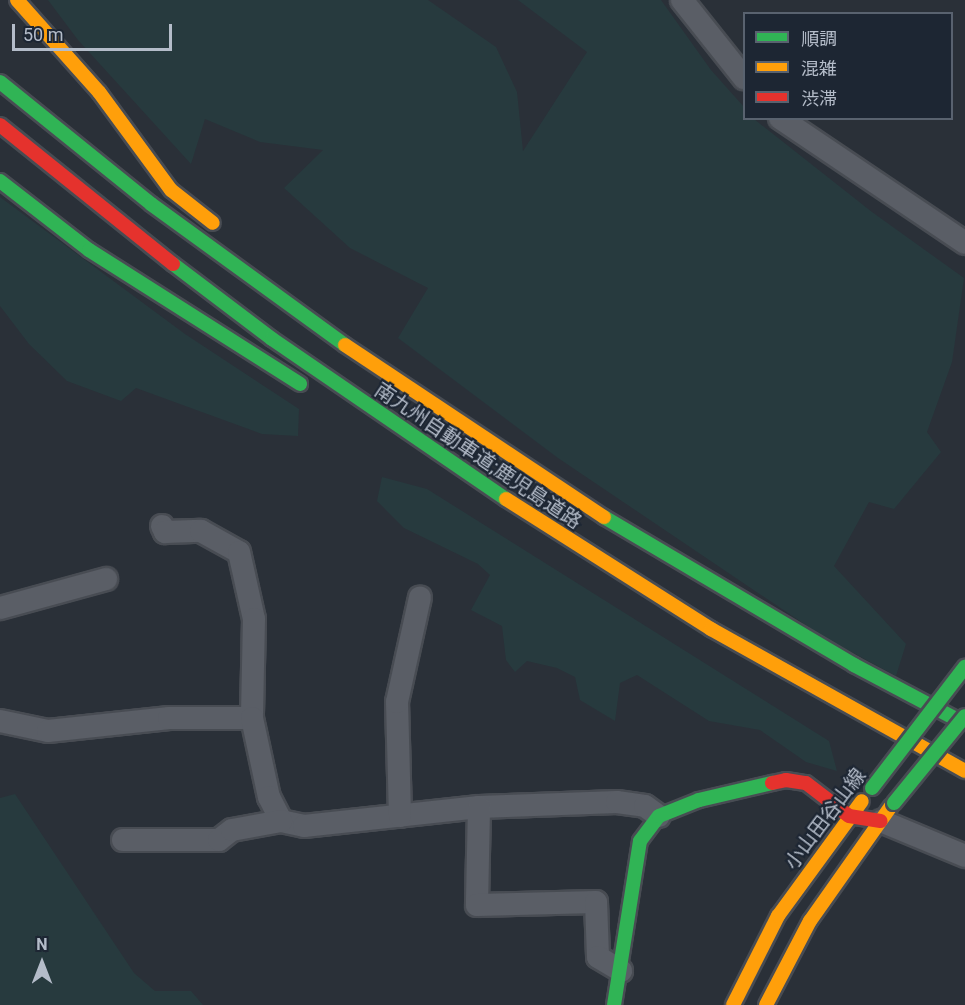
<!DOCTYPE html>
<html>
<head>
<meta charset="utf-8">
<style>
	body { margin:0 }
	#map { position:relative; width:965px; height:1005px; overflow:hidden; background:#2a3038; font-family:Roboto,"Noto Sans JP",sans-serif }
	div>[style] { position:absolute }
	.green>* { inset:0; background:#273a3e }
	.roads { filter:drop-shadow(2px 0 #484c53) drop-shadow(-2px 0 #484c53) drop-shadow(0 2px #484c53) drop-shadow(0 -2px #484c53) }
	.street>* { height:22px; margin:-11px; padding:0 11px; transform-origin:11px; border-radius:11px; background:#5a5e66 }
	.fast>* { height:14px; margin:-7px; padding:0 7px; transform-origin:7px; border-radius:7px; background:#30b455 }
	.slow>* { height:14px; margin:-7px; padding:0 7px; transform-origin:7px; border-radius:7px; background:#ff9f0a }
	.jam>* { height:14px; margin:-7px; padding:0 7px; transform-origin:7px; border-radius:7px; background:#e5322d }
	.bridges { filter:drop-shadow(2px 0 #484c53) drop-shadow(-2px 0 #484c53) drop-shadow(0 2px #484c53) drop-shadow(0 -2px #484c53) }
	.fast-bridge>* { height:14px; margin:-7px; padding:0 7px; transform-origin:7px; border-radius:7px; background:#30b455 }
	span { translate:-50% -50%; white-space:nowrap; text-align:center; line-height:1.15; -webkit-text-stroke:4.5px #1d2633; paint-order:stroke }
	.street-label { font-size:20px; color:#b4bcc9 }
	.legend { position:absolute; left:743px; top:12px; width:210px; height:108px; box-sizing:border-box; background:#1d2633; border:2px solid #59626f; margin:0; padding:8px 10px; list-style:none; font-size:18px; color:#b4bcc9 }
	.legend li { display:flex; align-items:center; gap:12px; height:30px }
	.legend b { width:30px; border:2px solid #59626f }
	.north { position:absolute; left:12px; top:933px; width:60px; height:60px; -webkit-text-stroke:4px #1d2633; paint-order:stroke; rotate:0deg; font-size:16px; font-weight:700; line-height:24px; text-align:center; color:#b4bcc9 }
	.north::after { content:''; display:block; margin:auto; width:21px; height:27px; background:#b4bcc9; clip-path:polygon(50% 0,100% 100%,50% 72%,0 100%) }
	.scale { position:absolute; left:12px; top:24px; width:160px; height:27px; box-sizing:border-box; border:3px solid #b4bcc9; border-top:0; padding-left:8px; font-size:18px; line-height:21px; white-space:nowrap; color:#b4bcc9; -webkit-text-stroke:4px #1d2633; paint-order:stroke }
</style>
</head>
<body>
<div id="map">
	<div class="green">
		<div style="clip-path:polygon(48px 0,428px 0,496px 47px,517px 92px,523px 151px,587px 52px,518px 0,661px 0,711px 70px,744px 107px,744px 118px,754px 119px,872px 212px,964px 278px,952px 362px,927px 432px,941px 452px,894px 509px,869px 502px,834px 566px,906px 644px,896px 676px,822px 636px,558px 458px,398px 338px,428px 288px,350px 248px,284px 188px,323px 150px,260px 142px,205px 119px,191px 164px,78px 40px)"></div>
		<div style="clip-path:polygon(0 197px,185px 334px,299px 409px,298px 436px,262px 434px,136px 388px,121px 401px,67px 381px,29px 344px,0 306px)"></div>
		<div style="clip-path:polygon(382px 477px,427px 489px,829px 741px,837px 771px,806px 762px,760px 730px,709px 721px,637px 675px,620px 683px,615px 721px,580px 700px,575px 677px,557px 668px,527px 661px,515px 672px,506px 660px,502px 626px,471px 610px,490px 575px,478px 564px,404px 528px,377px 501px)"></div>
		<div style="clip-path:polygon(15px 794px,134px 973px,155px 991px,191px 991px,203px 1005px,0 1005px,0 798px)"></div>
	</div>
	<div class="roads">
		<div class="street">
			<div style="left:682px;top:0;width:100px;rotate:51.5deg"></div>
			<div style="left:780px;top:118px;width:223px;rotate:34deg"></div>
			<div style="left:162px;top:526px;width:7px;rotate:63deg"></div>
			<div style="left:165px;top:532px;width:36px;rotate:-2deg"></div>
			<div style="left:201px;top:531px;width:43px;rotate:28.9deg"></div>
			<div style="left:239px;top:552px;width:69px;rotate:77.4deg"></div>
			<div style="left:254px;top:619px;width:99px;rotate:91.2deg"></div>
			<div style="left:0;top:608px;width:110px;rotate:-15.3deg"></div>
			<div style="left:0;top:721px;width:49px;rotate:11.8deg"></div>
			<div style="left:48px;top:731px;width:122px;rotate:-6.1deg"></div>
			<div style="left:169px;top:718px;width:83px"></div>
			<div style="left:252px;top:718px;width:81px;rotate:77.9deg"></div>
			<div style="left:269px;top:797px;width:27px;rotate:63deg"></div>
			<div style="left:281px;top:821px;width:24px;rotate:12deg"></div>
			<div style="left:304px;top:826px;width:176px;rotate:-6.2deg"></div>
			<div style="left:479px;top:807px;width:138px;rotate:-2.1deg"></div>
			<div style="left:617px;top:802px;width:28px;rotate:8deg"></div>
			<div style="left:645px;top:806px;width:17px;rotate:36deg"></div>
			<div style="left:479px;top:807px;width:98px;rotate:91.2deg"></div>
			<div style="left:477px;top:905px;width:119px;rotate:-1.4deg"></div>
			<div style="left:596px;top:902px;width:55px;rotate:87.9deg"></div>
			<div style="left:598px;top:957px;width:27px;rotate:31deg"></div>
			<div style="left:400px;top:816px;width:114px;rotate:-91.5deg"></div>
			<div style="left:397px;top:702px;width:107px;rotate:-77.6deg"></div>
			<div style="left:881px;top:821px;width:91px;rotate:22.6deg"></div>
			<div style="left:123px;top:840px;width:96px"></div>
			<div style="left:219px;top:840px;width:16px;rotate:-38deg"></div>
			<div style="left:232px;top:830px;width:50px;rotate:-10.4deg"></div>
		</div>
		<div class="fast">
			<div style="left:0;top:82px;width:194px;rotate:38.9deg"></div>
			<div style="left:151px;top:204px;width:240px;rotate:36deg"></div>
			<div style="left:0;top:181px;width:113px;rotate:37.8deg"></div>
			<div style="left:89px;top:250px;width:250px;rotate:32.4deg"></div>
			<div style="left:173px;top:264px;width:124px;rotate:37.1deg"></div>
			<div style="left:272px;top:339px;width:283px;rotate:34.4deg"></div>
			<div style="left:604px;top:517px;width:291px;rotate:30.6deg"></div>
			<div style="left:854px;top:665px;width:118px;rotate:27.9deg"></div>
			<div style="left:614px;top:1005px;width:166px;rotate:-81deg"></div>
			<div style="left:640px;top:841px;width:31px;rotate:-53deg"></div>
			<div style="left:659px;top:816px;width:43px;rotate:-21.8deg"></div>
			<div style="left:699px;top:800px;width:75px;rotate:-13.1deg"></div>
		</div>
		<div class="slow">
			<div style="left:17px;top:0;width:123px;rotate:48.3deg"></div>
			<div style="left:99px;top:92px;width:122px;rotate:53.7deg"></div>
			<div style="left:171px;top:190px;width:53px;rotate:38.2deg"></div>
			<div style="left:345px;top:345px;width:311px;rotate:33.6deg"></div>
			<div style="left:506px;top:499px;width:243px;rotate:32.4deg"></div>
			<div style="left:711px;top:629px;width:291px;rotate:29.2deg"></div>
			<div style="left:733px;top:1005px;width:100px;rotate:-63.2deg"></div>
			<div style="left:778px;top:916px;width:142px;rotate:-53.9deg"></div>
			<div style="left:766px;top:1005px;width:95px;rotate:-62.4deg"></div>
			<div style="left:810px;top:921px;width:141px;rotate:-54.8deg"></div>
		</div>
		<div class="jam">
			<div style="left:0;top:125px;width:222px;rotate:38.8deg"></div>
			<div style="left:772px;top:783px;width:14px;rotate:-12deg"></div>
			<div style="left:786px;top:780px;width:20px;rotate:9deg"></div>
			<div style="left:806px;top:783px;width:54px;rotate:37.5deg"></div>
			<div style="left:849px;top:816px;width:32px;rotate:9deg"></div>
		</div>
	</div>
	<div class="bridges">
		<div class="fast-bridge">
			<div style="left:872px;top:788px;width:153px;rotate:-52.5deg"></div>
			<div style="left:894px;top:803px;width:112px;rotate:-50.8deg"></div>
		</div>
	</div>
	<div class="street-label">
		<span style="left:478px;top:456px;rotate:34deg">南九州自動車道;鹿児島道路</span>
		<span style="left:825px;top:819px;rotate:-53deg">小山田谷山線</span>
	</div>
	<ul class="legend">
	<li><b style="height:8px;background:#30b455"></b>順調</li>
	<li><b style="height:8px;background:#ff9f0a"></b>混雑</li>
	<li><b style="height:8px;background:#e5322d"></b>渋滞</li>
	</ul>
	<div class="north">N</div>
	<div class="scale">50 m</div>
</div>
</body>
</html>
